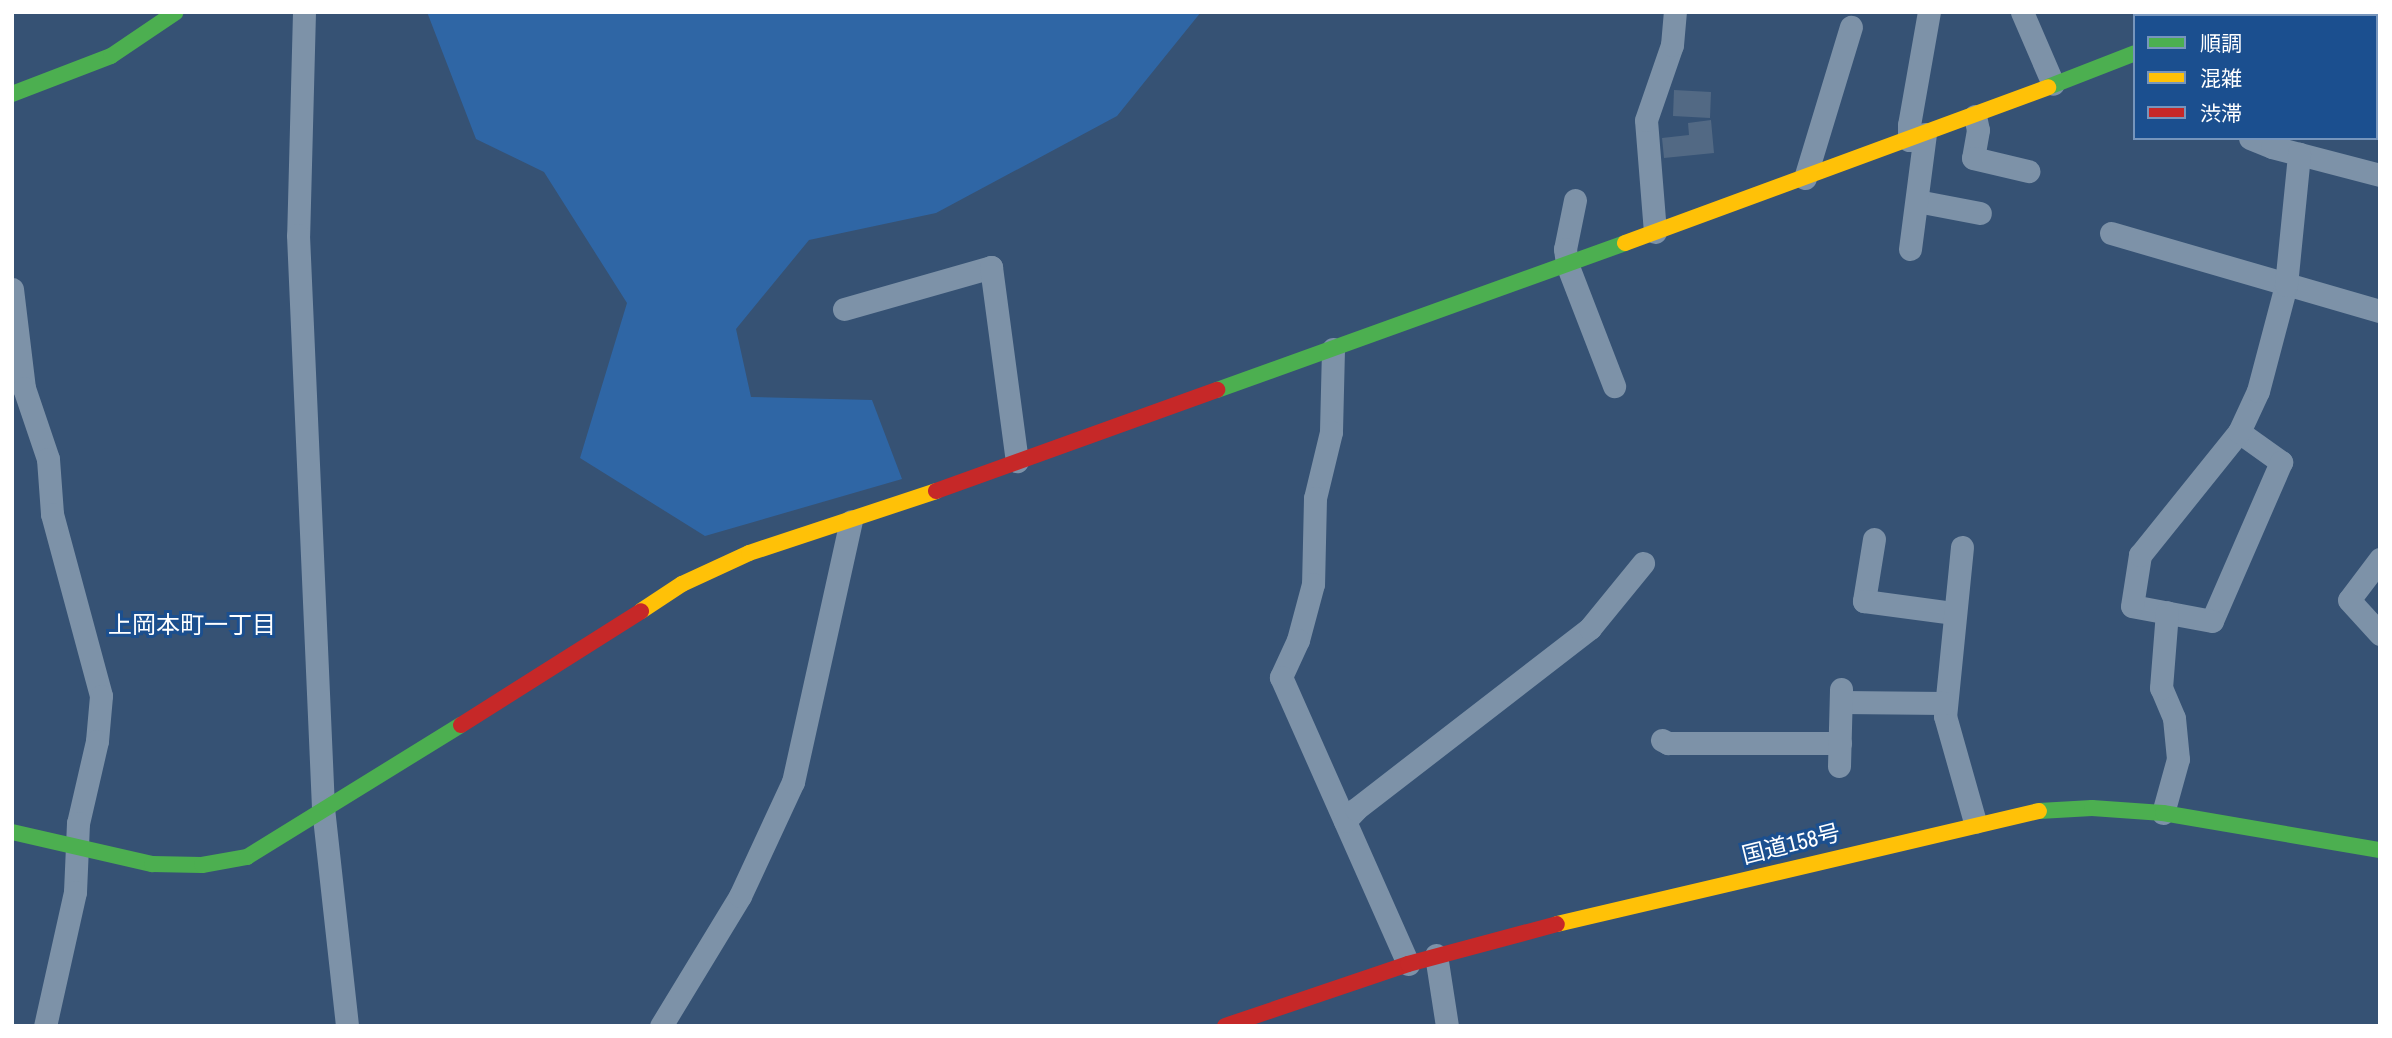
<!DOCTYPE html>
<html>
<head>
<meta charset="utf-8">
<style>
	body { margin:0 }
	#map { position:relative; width:2392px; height:1038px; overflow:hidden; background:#365274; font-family:"Archivo Narrow","Noto Sans JP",sans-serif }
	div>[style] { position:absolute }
	.green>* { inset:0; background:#2f66a5 }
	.building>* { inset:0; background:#526984 }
	.street>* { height:23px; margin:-11.5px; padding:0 11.5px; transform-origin:11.5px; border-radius:11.5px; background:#7d92a8 }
	.fast>* { height:16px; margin:-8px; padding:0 8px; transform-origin:8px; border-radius:8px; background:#4caf50 }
	.slow>* { height:16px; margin:-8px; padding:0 8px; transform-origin:8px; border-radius:8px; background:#ffc107 }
	.jam>* { height:16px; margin:-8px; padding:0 8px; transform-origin:8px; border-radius:8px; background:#c62828 }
	span { translate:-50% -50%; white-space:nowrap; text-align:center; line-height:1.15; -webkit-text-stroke:6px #1b4f8f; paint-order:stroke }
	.street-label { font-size:23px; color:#fff }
	.neighbourhood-label { font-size:24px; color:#fff }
	.frame { position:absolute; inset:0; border:14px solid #fff; pointer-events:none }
	.legend { position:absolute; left:2133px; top:14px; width:245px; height:126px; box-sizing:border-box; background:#1b4f8f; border:2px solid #7695bc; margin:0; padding:9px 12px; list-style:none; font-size:21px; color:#fff }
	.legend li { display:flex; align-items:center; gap:14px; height:35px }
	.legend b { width:35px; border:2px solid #7695bc }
</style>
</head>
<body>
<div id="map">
	<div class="green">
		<div style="clip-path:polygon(427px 12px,1201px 12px,1117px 116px,936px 213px,809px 240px,736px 329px,751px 397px,872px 400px,902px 479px,705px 536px,580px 458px,627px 303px,544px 172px,476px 139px)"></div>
	</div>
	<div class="building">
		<div style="clip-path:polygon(1674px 90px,1711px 92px,1710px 118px,1673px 116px)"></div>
		<div style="clip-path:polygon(1711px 120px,1714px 153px,1664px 158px,1662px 138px,1689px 135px,1688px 123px)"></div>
	</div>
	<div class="street">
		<div style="left:304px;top:12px;width:223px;rotate:91.5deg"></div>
		<div style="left:298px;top:235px;width:574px;rotate:87.5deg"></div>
		<div style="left:323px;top:808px;width:219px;rotate:83.7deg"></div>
		<div style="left:2022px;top:12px;width:78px;rotate:66.7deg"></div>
		<div style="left:2231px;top:16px;width:10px;rotate:-24deg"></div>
		<div style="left:2376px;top:92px;width:4px;rotate:14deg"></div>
		<div style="left:1975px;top:116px;width:14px;rotate:78deg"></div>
		<div style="left:1978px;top:130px;width:28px;rotate:100deg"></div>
		<div style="left:1973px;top:158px;width:57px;rotate:13.3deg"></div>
		<div style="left:2250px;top:138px;width:24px;rotate:22deg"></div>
		<div style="left:2272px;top:147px;width:112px;rotate:14.5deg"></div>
		<div style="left:1909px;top:140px;width:15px;rotate:-90deg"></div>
		<div style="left:1909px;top:125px;width:115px;rotate:-80deg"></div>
		<div style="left:1805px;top:178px;width:158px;rotate:-73.1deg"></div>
		<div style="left:1575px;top:200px;width:50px;rotate:101.5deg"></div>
		<div style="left:1565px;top:249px;width:15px;rotate:82deg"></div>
		<div style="left:1567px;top:264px;width:131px;rotate:68.9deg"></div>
		<div style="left:1917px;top:201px;width:64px;rotate:10.8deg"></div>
		<div style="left:1655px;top:232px;width:112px;rotate:-94.6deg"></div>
		<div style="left:1646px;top:120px;width:79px;rotate:-70.9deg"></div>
		<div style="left:1672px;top:45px;width:33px;rotate:-85deg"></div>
		<div style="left:2111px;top:233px;width:280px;rotate:16.2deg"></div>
		<div style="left:1910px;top:249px;width:116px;rotate:-82.6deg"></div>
		<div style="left:12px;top:289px;width:100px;rotate:83.1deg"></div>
		<div style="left:24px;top:388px;width:75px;rotate:71.3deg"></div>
		<div style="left:48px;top:459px;width:55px;rotate:85.8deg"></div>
		<div style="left:52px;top:514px;width:188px;rotate:74.9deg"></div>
		<div style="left:101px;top:696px;width:45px;rotate:95.1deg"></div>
		<div style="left:97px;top:741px;width:84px;rotate:103deg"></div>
		<div style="left:78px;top:823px;width:69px;rotate:92.5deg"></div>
		<div style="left:75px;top:892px;width:137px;rotate:102.6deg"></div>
		<div style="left:844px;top:309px;width:153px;rotate:-15.9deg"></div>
		<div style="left:991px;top:267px;width:196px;rotate:82.4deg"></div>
		<div style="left:1333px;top:349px;width:83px;rotate:91.4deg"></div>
		<div style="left:1331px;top:432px;width:68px;rotate:103.6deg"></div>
		<div style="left:1315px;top:498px;width:86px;rotate:91.3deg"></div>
		<div style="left:1313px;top:584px;width:58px;rotate:105deg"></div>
		<div style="left:1298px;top:640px;width:41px;rotate:114.7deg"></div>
		<div style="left:1281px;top:677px;width:314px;rotate:66.1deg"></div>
		<div style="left:2239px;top:432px;width:52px;rotate:35.5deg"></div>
		<div style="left:2281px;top:462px;width:173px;rotate:113.5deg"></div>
		<div style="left:2212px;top:621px;width:81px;rotate:-169.4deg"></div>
		<div style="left:2132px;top:606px;width:52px;rotate:-81.1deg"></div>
		<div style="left:2140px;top:555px;width:158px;rotate:-51.2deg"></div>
		<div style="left:2239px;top:432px;width:45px;rotate:-65.1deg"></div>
		<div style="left:2258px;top:391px;width:110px;rotate:-75.2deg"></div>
		<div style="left:2286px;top:285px;width:132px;rotate:-84.3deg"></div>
		<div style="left:1874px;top:539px;width:63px;rotate:99.2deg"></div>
		<div style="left:1864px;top:601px;width:91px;rotate:7.6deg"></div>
		<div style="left:1962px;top:547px;width:170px;rotate:95.7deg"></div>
		<div style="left:1945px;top:716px;width:110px;rotate:74.2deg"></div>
		<div style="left:2380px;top:559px;width:51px;rotate:127.1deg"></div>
		<div style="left:2349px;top:600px;width:46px;rotate:47.6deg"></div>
		<div style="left:1841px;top:702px;width:104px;rotate:0.6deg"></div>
		<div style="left:1662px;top:740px;width:7px;rotate:27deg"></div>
		<div style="left:1668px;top:743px;width:172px"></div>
		<div style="left:1839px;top:766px;width:77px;rotate:-88.5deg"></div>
		<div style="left:2163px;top:813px;width:56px;rotate:-74.5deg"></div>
		<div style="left:2178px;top:759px;width:41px;rotate:-95.6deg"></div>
		<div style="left:2174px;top:718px;width:33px;rotate:-113deg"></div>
		<div style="left:2161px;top:688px;width:76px;rotate:-85.5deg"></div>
		<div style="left:1345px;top:821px;width:16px;rotate:-47deg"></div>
		<div style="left:1356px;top:809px;width:296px;rotate:-37.7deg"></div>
		<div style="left:1590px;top:628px;width:84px;rotate:-50.8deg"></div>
		<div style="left:1436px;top:955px;width:72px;rotate:81.2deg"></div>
		<div style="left:661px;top:1026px;width:152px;rotate:-58.7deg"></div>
		<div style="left:740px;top:896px;width:126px;rotate:-65.1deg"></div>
		<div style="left:793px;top:782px;width:267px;rotate:-77.5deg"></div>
	</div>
	<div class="fast">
		<div style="left:2048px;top:87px;width:93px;rotate:-21.3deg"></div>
		<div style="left:12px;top:94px;width:106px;rotate:-21deg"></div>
		<div style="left:111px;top:56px;width:78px;rotate:-34.1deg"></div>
		<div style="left:1217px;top:390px;width:434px;rotate:-19.8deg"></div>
		<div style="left:2039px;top:811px;width:53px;rotate:-3.2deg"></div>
		<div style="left:2092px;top:808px;width:71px;rotate:4deg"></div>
		<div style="left:2163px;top:813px;width:220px;rotate:9.7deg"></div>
		<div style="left:12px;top:832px;width:144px;rotate:12.9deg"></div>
		<div style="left:152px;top:864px;width:50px;rotate:1.1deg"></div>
		<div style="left:202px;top:865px;width:46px;rotate:-10.1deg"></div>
		<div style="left:247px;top:857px;width:251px;rotate:-31.7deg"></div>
	</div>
	<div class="slow">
		<div style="left:1625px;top:243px;width:451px;rotate:-20.2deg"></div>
		<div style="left:641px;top:611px;width:49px;rotate:-33.4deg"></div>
		<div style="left:682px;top:584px;width:74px;rotate:-24.8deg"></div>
		<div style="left:749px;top:553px;width:197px;rotate:-18.3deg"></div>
		<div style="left:1557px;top:924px;width:495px;rotate:-13.2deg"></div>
	</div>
	<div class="jam">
		<div style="left:936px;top:491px;width:299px;rotate:-19.8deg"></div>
		<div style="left:461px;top:725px;width:213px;rotate:-32.3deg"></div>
		<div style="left:1225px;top:1026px;width:193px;rotate:-18.7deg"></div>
		<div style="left:1408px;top:964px;width:154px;rotate:-15deg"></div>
	</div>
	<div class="street-label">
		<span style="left:1791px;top:844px;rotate:-14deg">国道158号</span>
	</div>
	<div class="neighbourhood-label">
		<span style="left:192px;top:625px">上岡本町一丁目</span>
	</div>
	<div class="frame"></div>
	<ul class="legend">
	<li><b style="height:9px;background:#4caf50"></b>順調</li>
	<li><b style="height:9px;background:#ffc107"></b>混雑</li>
	<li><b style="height:9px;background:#c62828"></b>渋滞</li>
	</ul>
</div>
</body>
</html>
